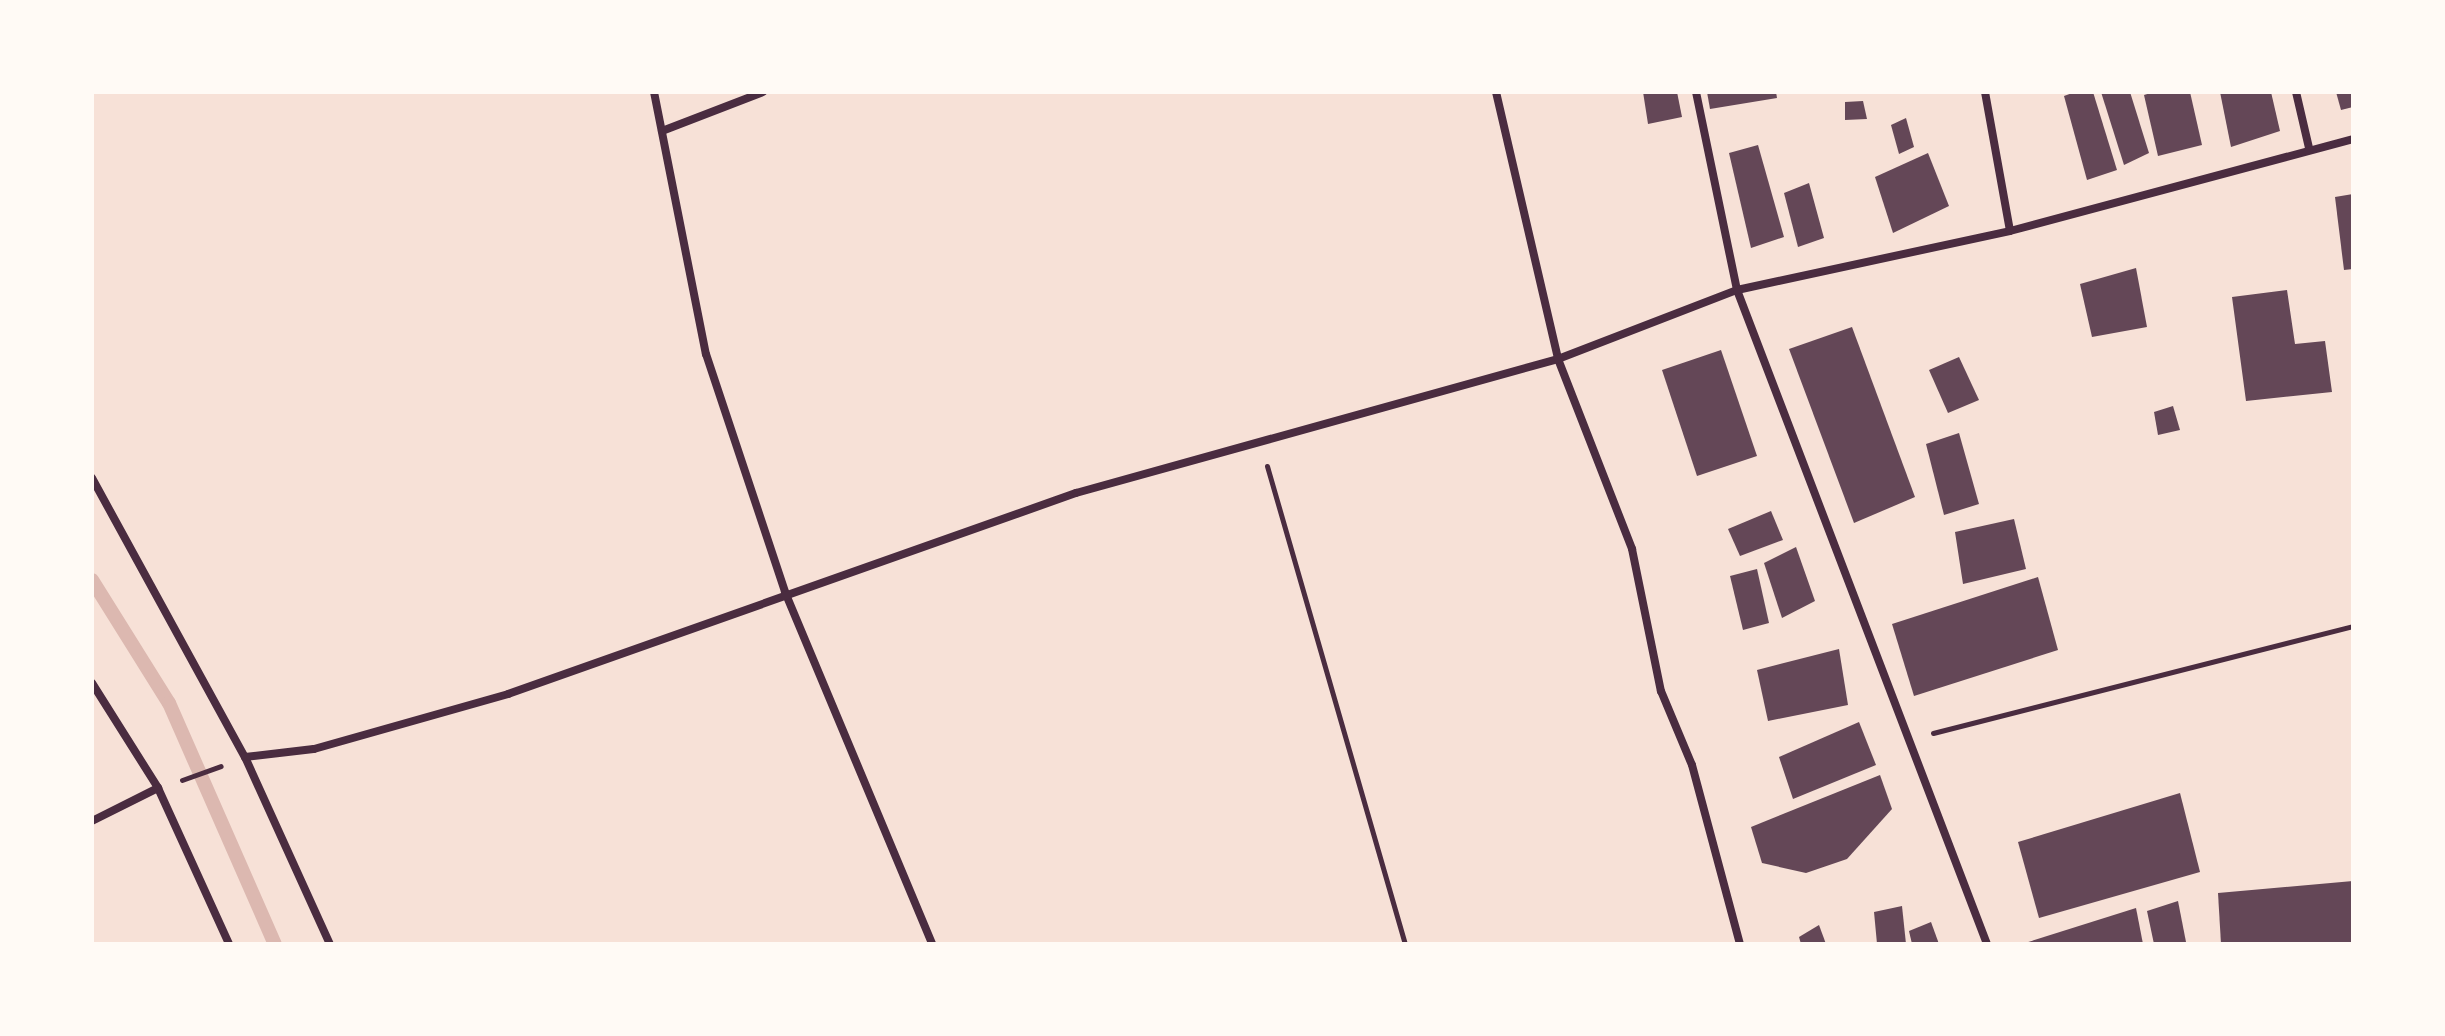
<!DOCTYPE html>
<html>
<head>
<meta charset="utf-8">
<style>
	body { margin:0 }
	#map { position:relative; width:2445px; height:1036px; overflow:hidden; background:#f7e1d7; font-family:Arial,sans-serif }
	div>[style] { position:absolute }
	.stream>* { height:14px; margin:-7px; padding:0 7px; transform-origin:7px; border-radius:7px; background:#dcb8b0 }
	.building>* { inset:0; background:#644757 }
	.path>* { height:5px; margin:-2.5px; padding:0 2.5px; transform-origin:2.5px; border-radius:2.5px; background:#4a2c40 }
	.minor>* { height:8px; margin:-4px; padding:0 4px; transform-origin:4px; border-radius:4px; background:#4a2c40 }
	span { translate:-50% -50%; white-space:nowrap; text-align:center; line-height:1.15; -webkit-text-stroke:6px #fffaf5; paint-order:stroke }
	.frame { position:absolute; inset:0; border:94px solid #fffaf5; pointer-events:none }
</style>
</head>
<body>
<div id="map">
	<div class="stream">
		<div style="left:92px;top:580px;width:145px;rotate:58deg"></div>
		<div style="left:169px;top:703px;width:263px;rotate:66.3deg"></div>
	</div>
	<div class="building">
		<div style="clip-path:polygon(1643px 92px,1677px 92px,1682px 117px,1648px 124px)"></div>
		<div style="clip-path:polygon(1707px 92px,1776px 92px,1777px 98px,1710px 109px)"></div>
		<div style="clip-path:polygon(2075px 92px,2093px 92px,2117px 170px,2087px 180px,2064px 96px)"></div>
		<div style="clip-path:polygon(2101px 92px,2130px 92px,2149px 153px,2124px 165px)"></div>
		<div style="clip-path:polygon(2154px 92px,2190px 92px,2202px 145px,2158px 156px,2144px 95px)"></div>
		<div style="clip-path:polygon(2220px 92px,2271px 92px,2280px 131px,2231px 147px)"></div>
		<div style="clip-path:polygon(2336px 92px,2353px 92px,2353px 107px,2341px 110px)"></div>
		<div style="clip-path:polygon(1863px 101px,1867px 119px,1845px 120px,1845px 102px)"></div>
		<div style="clip-path:polygon(1906px 118px,1914px 147px,1899px 154px,1891px 125px)"></div>
		<div style="clip-path:polygon(1758px 145px,1784px 237px,1751px 248px,1729px 153px)"></div>
		<div style="clip-path:polygon(1928px 153px,1949px 206px,1893px 233px,1875px 177px)"></div>
		<div style="clip-path:polygon(1809px 183px,1824px 238px,1798px 247px,1784px 193px)"></div>
		<div style="clip-path:polygon(2353px 194px,2353px 269px,2344px 270px,2335px 197px)"></div>
		<div style="clip-path:polygon(2136px 268px,2147px 327px,2092px 337px,2080px 284px)"></div>
		<div style="clip-path:polygon(2287px 290px,2295px 344px,2325px 341px,2332px 392px,2246px 401px,2232px 297px)"></div>
		<div style="clip-path:polygon(1852px 327px,1915px 497px,1854px 523px,1789px 349px)"></div>
		<div style="clip-path:polygon(1721px 350px,1757px 456px,1697px 476px,1662px 370px)"></div>
		<div style="clip-path:polygon(1959px 357px,1979px 400px,1948px 413px,1929px 370px)"></div>
		<div style="clip-path:polygon(2173px 406px,2180px 430px,2158px 435px,2154px 412px)"></div>
		<div style="clip-path:polygon(1959px 433px,1979px 504px,1944px 515px,1926px 444px)"></div>
		<div style="clip-path:polygon(1771px 511px,1783px 540px,1740px 556px,1728px 529px)"></div>
		<div style="clip-path:polygon(2014px 519px,2026px 569px,1963px 584px,1955px 532px)"></div>
		<div style="clip-path:polygon(1796px 547px,1815px 601px,1782px 618px,1764px 563px)"></div>
		<div style="clip-path:polygon(1757px 569px,1769px 623px,1743px 630px,1730px 576px)"></div>
		<div style="clip-path:polygon(2038px 577px,2058px 650px,1914px 696px,1892px 624px)"></div>
		<div style="clip-path:polygon(1839px 649px,1848px 705px,1768px 721px,1757px 670px)"></div>
		<div style="clip-path:polygon(1859px 722px,1876px 765px,1793px 799px,1779px 757px)"></div>
		<div style="clip-path:polygon(1880px 775px,1892px 809px,1847px 859px,1806px 873px,1762px 863px,1751px 827px)"></div>
		<div style="clip-path:polygon(2180px 793px,2200px 872px,2039px 918px,2018px 842px)"></div>
		<div style="clip-path:polygon(2353px 881px,2353px 943px,2221px 944px,2218px 893px)"></div>
		<div style="clip-path:polygon(2178px 901px,2186px 942px,2154px 944px,2147px 911px)"></div>
		<div style="clip-path:polygon(1902px 906px,1906px 944px,1877px 944px,1874px 912px)"></div>
		<div style="clip-path:polygon(2136px 908px,2143px 944px,2025px 944px,2025px 943px)"></div>
		<div style="clip-path:polygon(1931px 922px,1939px 944px,1912px 944px,1909px 931px)"></div>
		<div style="clip-path:polygon(1819px 925px,1826px 944px,1801px 944px,1799px 937px)"></div>
	</div>
	<div class="path">
		<div style="left:1267px;top:466px;width:498px;rotate:73.9deg"></div>
		<div style="left:1933px;top:733px;width:433px;rotate:-14.3deg"></div>
		<div style="left:182px;top:780px;width:41px;rotate:-19.7deg"></div>
	</div>
	<div class="minor">
		<div style="left:654px;top:92px;width:267px;rotate:78.8deg"></div>
		<div style="left:706px;top:354px;width:251px;rotate:71.6deg"></div>
		<div style="left:785px;top:592px;width:381px;rotate:67.3deg"></div>
		<div style="left:1496px;top:92px;width:274px;rotate:76.9deg"></div>
		<div style="left:1558px;top:359px;width:204px;rotate:68.7deg"></div>
		<div style="left:1632px;top:549px;width:145px;rotate:78.5deg"></div>
		<div style="left:1661px;top:691px;width:80px;rotate:67.3deg"></div>
		<div style="left:1692px;top:765px;width:185px;rotate:75deg"></div>
		<div style="left:1696px;top:92px;width:202px;rotate:78.3deg"></div>
		<div style="left:1737px;top:290px;width:700px;rotate:69.08deg"></div>
		<div style="left:1985px;top:92px;width:141px;rotate:79.8deg"></div>
		<div style="left:2296px;top:92px;width:57px;rotate:76.9deg"></div>
		<div style="left:662px;top:131px;width:108px;rotate:-21.1deg"></div>
		<div style="left:92px;top:478px;width:318px;rotate:61.3deg"></div>
		<div style="left:245px;top:757px;width:205px;rotate:65.6deg"></div>
		<div style="left:92px;top:683px;width:124px;rotate:57.8deg"></div>
		<div style="left:158px;top:788px;width:171px;rotate:65.5deg"></div>
		<div style="left:245px;top:757px;width:69px;rotate:-6.6deg"></div>
		<div style="left:314px;top:749px;width:202px;rotate:-15.8deg"></div>
		<div style="left:508px;top:694px;width:603px;rotate:-19.49deg"></div>
		<div style="left:1076px;top:493px;width:500px;rotate:-15.54deg"></div>
		<div style="left:1558px;top:359px;width:192px;rotate:-21.1deg"></div>
		<div style="left:1737px;top:290px;width:279px;rotate:-12.2deg"></div>
		<div style="left:2010px;top:231px;width:355px;rotate:-15deg"></div>
		<div style="left:92px;top:821px;width:74px;rotate:-26.6deg"></div>
	</div>
	<div class="frame"></div>
</div>
</body>
</html>
